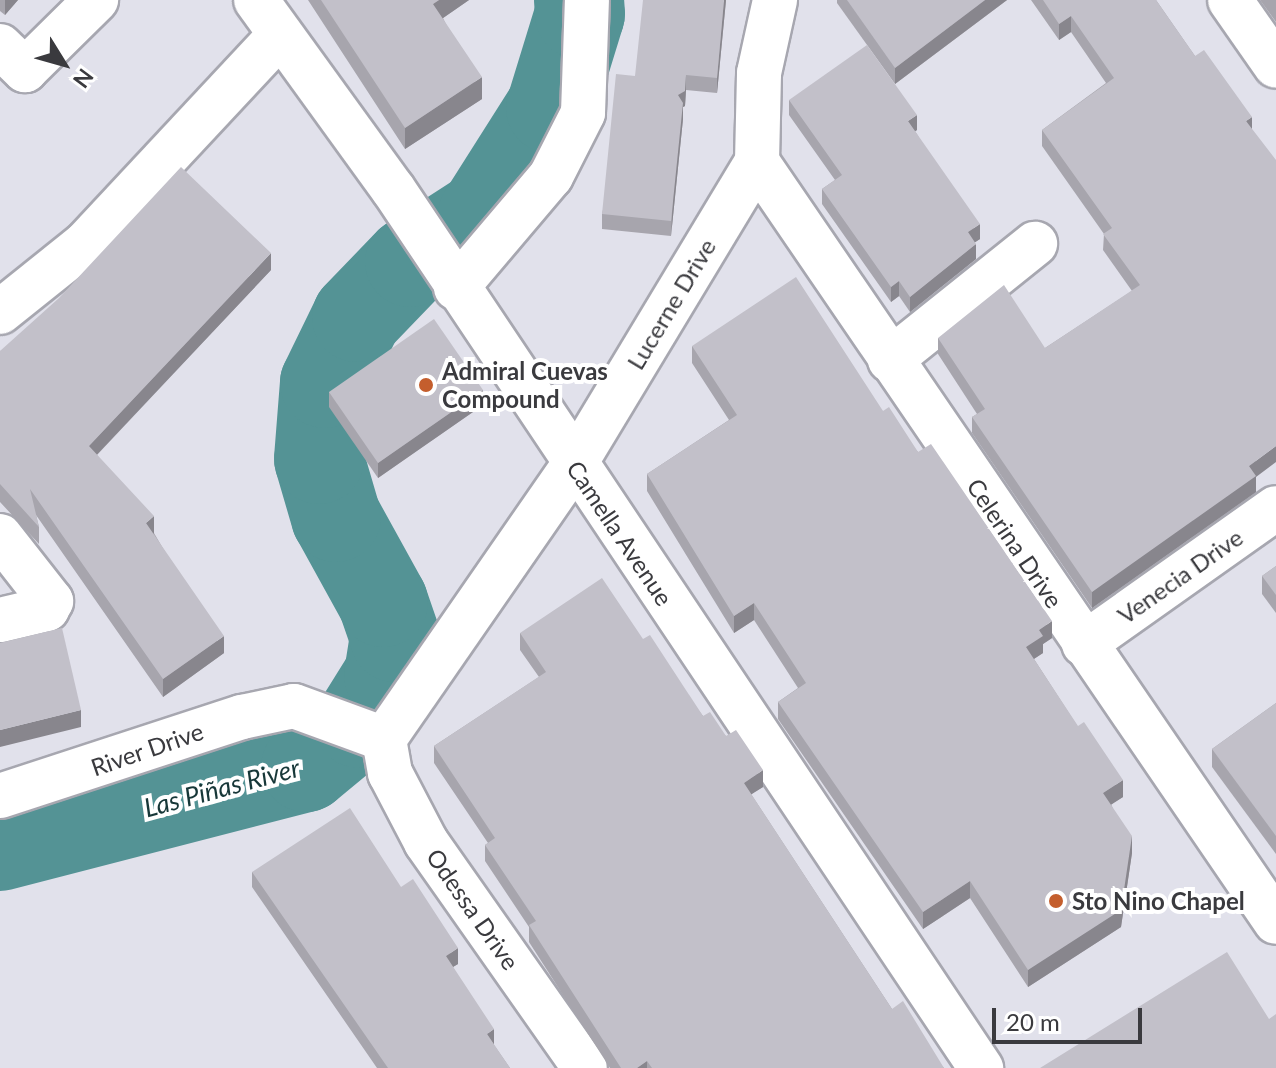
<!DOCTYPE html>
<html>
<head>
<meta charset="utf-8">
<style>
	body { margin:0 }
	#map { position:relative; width:1276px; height:1068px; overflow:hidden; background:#e1e1eb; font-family:Lato,sans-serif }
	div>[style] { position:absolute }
	.river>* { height:90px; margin:-45px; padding:0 45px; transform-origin:45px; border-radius:45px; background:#549395 }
	.roads { filter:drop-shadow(2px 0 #a7a7b0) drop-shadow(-2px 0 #a7a7b0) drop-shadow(0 2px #a7a7b0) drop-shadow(0 -2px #a7a7b0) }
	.minor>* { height:44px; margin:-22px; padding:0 22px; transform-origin:22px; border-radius:22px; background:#fff }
	.wall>* { inset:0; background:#a7a5ad }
	.shaded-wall>* { inset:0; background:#88868d }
	.building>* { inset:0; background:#c2c0c9 }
	.dots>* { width:22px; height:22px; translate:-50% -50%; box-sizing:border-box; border:4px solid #fff; border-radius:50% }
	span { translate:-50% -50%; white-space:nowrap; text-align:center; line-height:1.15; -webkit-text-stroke:8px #fff; paint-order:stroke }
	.street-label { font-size:24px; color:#3a3a3e }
	.poi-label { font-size:24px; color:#3a3a3e; font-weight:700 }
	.left { translate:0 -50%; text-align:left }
	.water-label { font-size:26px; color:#173738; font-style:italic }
	.north { position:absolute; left:24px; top:24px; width:80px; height:80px; -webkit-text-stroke:6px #fff; paint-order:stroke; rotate:127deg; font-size:22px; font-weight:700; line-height:32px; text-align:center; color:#3a3a3e }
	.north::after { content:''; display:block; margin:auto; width:28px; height:36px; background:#3a3a3e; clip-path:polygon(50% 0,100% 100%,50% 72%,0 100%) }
	.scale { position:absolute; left:992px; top:1008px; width:150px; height:36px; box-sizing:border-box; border:4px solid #3a3a3e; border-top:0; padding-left:10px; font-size:24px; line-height:28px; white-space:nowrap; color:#3a3a3e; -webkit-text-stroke:6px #fff; paint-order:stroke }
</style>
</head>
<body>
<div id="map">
	<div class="river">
		<div style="left:0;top:846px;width:316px;rotate:-14.5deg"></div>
		<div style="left:306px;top:767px;width:69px;rotate:-39.7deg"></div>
		<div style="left:359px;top:723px;width:57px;rotate:-58deg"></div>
		<div style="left:389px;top:675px;width:38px;rotate:-81deg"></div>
		<div style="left:395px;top:637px;width:37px;rotate:-109deg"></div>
		<div style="left:383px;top:602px;width:97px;rotate:-118.9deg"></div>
		<div style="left:336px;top:517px;width:60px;rotate:-106.3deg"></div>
		<div style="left:319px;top:459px;width:76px;rotate:-85.5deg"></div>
		<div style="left:325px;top:383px;width:73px;rotate:-64.1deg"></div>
		<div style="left:357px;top:317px;width:76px;rotate:-46.1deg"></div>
		<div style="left:410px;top:262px;width:87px;rotate:-32.8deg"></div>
		<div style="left:483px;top:215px;width:127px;rotate:-57.6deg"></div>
		<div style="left:551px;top:108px;width:98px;rotate:-72.9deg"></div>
		<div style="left:580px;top:14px;width:14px;rotate:-94deg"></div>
	</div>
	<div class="roads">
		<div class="minor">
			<div style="left:256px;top:0;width:233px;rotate:54.1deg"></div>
			<div style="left:393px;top:189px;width:1058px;rotate:56.22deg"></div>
			<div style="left:1230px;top:0;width:80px;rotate:55.1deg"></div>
			<div style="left:0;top:46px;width:35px;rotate:44deg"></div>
			<div style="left:25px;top:70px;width:100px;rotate:-44.6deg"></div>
			<div style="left:757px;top:162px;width:920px;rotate:55.67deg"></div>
			<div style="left:456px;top:288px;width:147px;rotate:-49.7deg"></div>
			<div style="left:551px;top:176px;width:71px;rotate:-63.1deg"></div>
			<div style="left:583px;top:113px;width:113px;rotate:-88deg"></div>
			<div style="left:0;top:312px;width:110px;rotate:-38.7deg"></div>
			<div style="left:86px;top:243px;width:284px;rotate:-47deg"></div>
			<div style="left:890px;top:360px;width:186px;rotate:-38.7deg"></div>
			<div style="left:0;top:536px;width:83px;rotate:51.9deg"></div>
			<div style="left:51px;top:601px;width:9px;rotate:117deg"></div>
			<div style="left:47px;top:609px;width:48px;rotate:166.8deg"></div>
			<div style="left:1084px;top:644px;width:235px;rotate:-35.3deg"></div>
			<div style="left:384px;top:739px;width:333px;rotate:-55.3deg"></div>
			<div style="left:574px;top:465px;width:354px;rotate:-58.9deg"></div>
			<div style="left:757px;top:162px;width:89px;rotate:-88.7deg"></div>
			<div style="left:759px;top:73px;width:75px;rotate:-77.6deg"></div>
			<div style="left:384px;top:739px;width:35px;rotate:80deg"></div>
			<div style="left:390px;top:773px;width:78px;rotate:62.4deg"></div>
			<div style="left:426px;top:842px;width:276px;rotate:54.9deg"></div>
			<div style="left:0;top:796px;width:255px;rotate:-18.1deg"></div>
			<div style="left:242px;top:717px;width:53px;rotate:-11.9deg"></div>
			<div style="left:294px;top:706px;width:96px;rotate:20.1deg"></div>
		</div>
	</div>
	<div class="wall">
		<div style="clip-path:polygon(0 0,18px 0,5px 15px,0 11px)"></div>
		<div style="clip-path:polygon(308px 0,469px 0,443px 18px,482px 99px,405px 149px)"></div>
		<div style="clip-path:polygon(726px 0,717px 93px,686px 90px,685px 106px,683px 107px,683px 119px,671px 236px,602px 229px,602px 214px,635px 76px)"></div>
		<div style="clip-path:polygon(837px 0,1007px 0,895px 84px,837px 3px)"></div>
		<div style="clip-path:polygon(1031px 0,1156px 0,1195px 56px,1252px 128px,1256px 492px,1092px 608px,972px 433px,972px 417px,977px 414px,938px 354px,938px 338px,1045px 348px,1132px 291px,1103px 250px,1104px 234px,1042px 146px,1042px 130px,1106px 83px,1071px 32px,1059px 40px)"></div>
		<div style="clip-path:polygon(1260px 0,1276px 0,1276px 22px)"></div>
		<div style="clip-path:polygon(789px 100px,917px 130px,915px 131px,980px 239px,975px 242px,976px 259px,910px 312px,899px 296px,891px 302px,822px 204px,822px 189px,835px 180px,789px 115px)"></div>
		<div style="clip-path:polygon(271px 270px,97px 455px,154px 533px,224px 653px,163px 697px,36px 515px,39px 527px,39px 544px,0 502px,0 351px)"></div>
		<div style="clip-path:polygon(692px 346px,883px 411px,918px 452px,1052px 638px,1043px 644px,1043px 653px,1034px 659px,1123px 797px,1111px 804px,1132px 853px,1121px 927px,1028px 987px,970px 898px,923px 929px,778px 719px,778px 702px,798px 688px,754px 620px,734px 633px,647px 491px,647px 474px,729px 420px,692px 363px)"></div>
		<div style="clip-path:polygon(329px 392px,483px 405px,378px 478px,329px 407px)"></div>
		<div style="clip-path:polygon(1276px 566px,1276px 613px,1262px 594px,1262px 576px)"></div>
		<div style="clip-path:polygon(520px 633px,643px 639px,703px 716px,726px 736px,763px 787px,751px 794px,892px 1009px,944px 1068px,610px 1068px,529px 942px,529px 927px,485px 861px,485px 845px,488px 843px,434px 763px,434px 746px,539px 677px,520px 650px)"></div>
		<div style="clip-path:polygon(1276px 703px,1276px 854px,1212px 767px,1212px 749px)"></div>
		<div style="clip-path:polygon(252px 872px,401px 887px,458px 964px,453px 967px,494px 1045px,510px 1068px,377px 1068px,252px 887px)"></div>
	</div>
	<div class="shaded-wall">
		<div style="clip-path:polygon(5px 0,18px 0,5px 15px)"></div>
		<div style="clip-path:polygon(439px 0,469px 0,433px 25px,433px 4px)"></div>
		<div style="clip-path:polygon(724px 0,726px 0,717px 93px,717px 78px)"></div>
		<div style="clip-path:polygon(985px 0,1007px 0,895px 84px,895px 68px)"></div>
		<div style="clip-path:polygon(1071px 16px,1071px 32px,1059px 40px,1059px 24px)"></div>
		<div style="clip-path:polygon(686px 75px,686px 90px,685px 106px,683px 107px,683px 119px,671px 236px,678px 95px)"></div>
		<div style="clip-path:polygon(482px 77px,482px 99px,405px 149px,405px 128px)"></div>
		<div style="clip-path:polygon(917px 115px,917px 130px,908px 136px,908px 121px)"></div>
		<div style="clip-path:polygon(1252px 117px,1252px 133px,1246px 121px)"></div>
		<div style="clip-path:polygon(980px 224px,980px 239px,968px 247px,968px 232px)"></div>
		<div style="clip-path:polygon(976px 244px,976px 259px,910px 312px,910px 297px)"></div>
		<div style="clip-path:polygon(271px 253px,271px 270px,89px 463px,89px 446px)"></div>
		<div style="clip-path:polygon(899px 281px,899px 296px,891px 302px,891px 287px)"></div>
		<div style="clip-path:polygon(483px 390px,483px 405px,378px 478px,378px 463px)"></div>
		<div style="clip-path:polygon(1276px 446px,1276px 462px,1256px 477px,1256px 492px,1092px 608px,1092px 592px,1249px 466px)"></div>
		<div style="clip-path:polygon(154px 516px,154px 533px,146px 541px,146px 523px)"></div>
		<div style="clip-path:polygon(754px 603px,754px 620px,734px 633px,734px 616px)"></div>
		<div style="clip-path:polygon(1052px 621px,1052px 638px,1043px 644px,1043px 653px,1026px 664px,1026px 647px,1039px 630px)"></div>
		<div style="clip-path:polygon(224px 636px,224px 653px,163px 697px,163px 679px)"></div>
		<div style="clip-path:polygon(81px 710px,81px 727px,0 747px,0 730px)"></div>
		<div style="clip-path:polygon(763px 770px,763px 787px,744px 799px,744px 783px)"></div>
		<div style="clip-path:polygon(1123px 780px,1123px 797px,1103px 810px,1103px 793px)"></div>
		<div style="clip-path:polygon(1132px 836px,1132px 853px,1121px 927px,1028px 987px,1028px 970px)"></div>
		<div style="clip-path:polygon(970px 881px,970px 898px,923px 929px,923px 912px)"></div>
		<div style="clip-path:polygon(458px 948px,458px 964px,446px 971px,446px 956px)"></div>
		<div style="clip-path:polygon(494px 1029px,494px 1045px,487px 1034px)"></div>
		<div style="clip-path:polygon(647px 1061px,647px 1068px,637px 1068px)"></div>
	</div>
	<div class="building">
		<div style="clip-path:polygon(321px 0,439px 0,433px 4px,482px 77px,405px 128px)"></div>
		<div style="clip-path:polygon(643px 0,724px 0,717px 78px,686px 75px,685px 91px,678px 95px,683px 103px,671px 221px,602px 214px,616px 74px,635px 76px)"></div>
		<div style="clip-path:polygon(847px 0,985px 0,895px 68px)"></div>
		<div style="clip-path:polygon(1043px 0,1156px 0,1195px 56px,1204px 50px,1252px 117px,1246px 121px,1276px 160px,1276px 446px,1249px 466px,1256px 476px,1092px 592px,972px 417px,985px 409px,938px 338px,1004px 285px,1045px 348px,1140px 285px,1103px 234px,1112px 228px,1042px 130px,1114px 78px,1071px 16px,1059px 24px)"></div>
		<div style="clip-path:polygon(867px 45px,917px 115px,908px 121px,980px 224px,968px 232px,976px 244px,910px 297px,899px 281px,891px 287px,822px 189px,842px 175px,789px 100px)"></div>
		<div style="clip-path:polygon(181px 167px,271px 253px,89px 446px,154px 516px,146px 523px,224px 636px,163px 679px,30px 489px,39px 527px,0 484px,0 351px,59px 298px)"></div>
		<div style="clip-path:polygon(796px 277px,883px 411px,889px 407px,918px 452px,931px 444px,1052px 621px,1039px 630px,1043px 636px,1026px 647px,1078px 726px,1084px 722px,1123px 780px,1103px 793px,1132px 836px,1121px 910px,1028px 970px,970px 881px,923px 912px,778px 702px,806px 683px,754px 603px,734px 616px,647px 474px,737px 415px,692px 346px)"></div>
		<div style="clip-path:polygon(434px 319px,483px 390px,378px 463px,329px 392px)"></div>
		<div style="clip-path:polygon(1276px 566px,1276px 595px,1262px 576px)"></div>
		<div style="clip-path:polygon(602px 578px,643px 639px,650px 635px,703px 716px,710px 712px,726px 736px,736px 730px,763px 770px,744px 783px,892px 1009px,903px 1001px,944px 1068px,652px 1068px,647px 1061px,637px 1068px,621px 1068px,529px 925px,536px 921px,485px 845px,495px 838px,434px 746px,546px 672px,520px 633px)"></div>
		<div style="clip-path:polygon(62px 628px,81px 710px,0 730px,0 643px)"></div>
		<div style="clip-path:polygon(1276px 703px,1276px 836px,1212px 749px)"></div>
		<div style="clip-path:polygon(350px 808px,401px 887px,413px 879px,458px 948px,446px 956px,494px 1029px,487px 1034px,510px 1068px,388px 1068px,252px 872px)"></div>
		<div style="clip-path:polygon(1227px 952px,1269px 1019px,1276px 1014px,1276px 1068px,1040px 1068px)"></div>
	</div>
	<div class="dots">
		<div style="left:426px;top:385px;background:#c45e2d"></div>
		<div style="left:1056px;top:901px;background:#c45e2d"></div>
	</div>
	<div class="street-label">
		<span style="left:671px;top:304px;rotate:-59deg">Lucerne Drive</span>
		<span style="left:620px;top:533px;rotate:56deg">Camella Avenue</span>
		<span style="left:1015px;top:543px;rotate:56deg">Celerina Drive</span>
		<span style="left:1180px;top:576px;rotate:-35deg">Venecia Drive</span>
		<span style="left:147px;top:749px;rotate:-19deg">River Drive</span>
		<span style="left:473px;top:909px;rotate:55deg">Odessa Drive</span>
	</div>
	<div class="poi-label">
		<span class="left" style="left:442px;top:385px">Admiral Cuevas<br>Compound</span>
		<span class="left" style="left:1072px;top:901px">Sto Nino Chapel</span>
	</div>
	<div class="water-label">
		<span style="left:222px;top:788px;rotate:-15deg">Las Piñas River</span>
	</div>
	<div class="north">N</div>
	<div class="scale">20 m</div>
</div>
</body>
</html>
